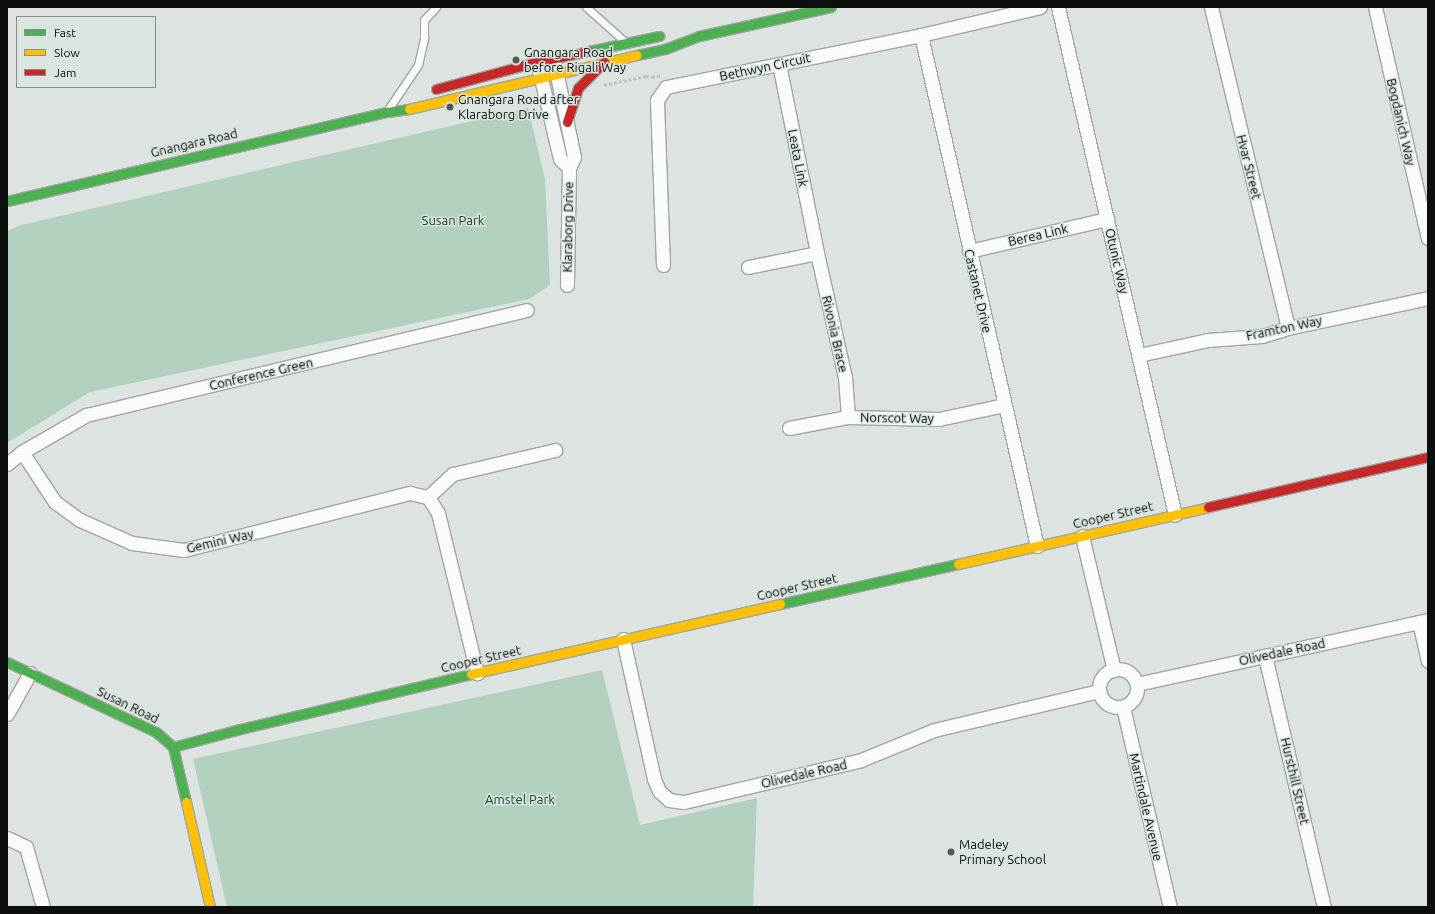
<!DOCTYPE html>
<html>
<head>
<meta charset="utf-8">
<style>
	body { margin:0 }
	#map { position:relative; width:1435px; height:914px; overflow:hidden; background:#dde3e0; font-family:Ubuntu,sans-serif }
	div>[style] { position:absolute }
	.green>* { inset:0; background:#b1d1be }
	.path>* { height:2.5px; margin-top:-1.25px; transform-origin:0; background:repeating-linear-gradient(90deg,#c0c2c1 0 3px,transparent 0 5px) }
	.roads { filter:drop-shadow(1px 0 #a0a5a2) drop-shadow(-1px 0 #a0a5a2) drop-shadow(0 1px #a0a5a2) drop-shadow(0 -1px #a0a5a2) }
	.lane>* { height:7px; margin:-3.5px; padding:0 3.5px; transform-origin:3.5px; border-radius:3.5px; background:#fafbfa }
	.street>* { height:13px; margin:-6.5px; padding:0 6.5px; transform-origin:6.5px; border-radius:6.5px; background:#fafbfa }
	.street>.ring { margin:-6.5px; padding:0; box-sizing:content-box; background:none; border:13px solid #fafbfa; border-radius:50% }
	.fast>* { height:9px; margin:-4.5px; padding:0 4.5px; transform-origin:4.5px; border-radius:4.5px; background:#4caf50 }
	.slow>* { height:9px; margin:-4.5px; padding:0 4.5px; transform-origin:4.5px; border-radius:4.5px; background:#ffc107 }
	.jam>* { height:9px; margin:-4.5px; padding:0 4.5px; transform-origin:4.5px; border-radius:4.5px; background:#c62828 }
	.dots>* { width:11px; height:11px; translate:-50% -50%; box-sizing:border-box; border:2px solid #dbe5df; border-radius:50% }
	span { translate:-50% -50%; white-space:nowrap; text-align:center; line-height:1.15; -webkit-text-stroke:3px #dbe5df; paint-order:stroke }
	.poi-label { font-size:13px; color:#0c0f0d }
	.left { translate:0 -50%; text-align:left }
	.street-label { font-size:13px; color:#0c0f0d }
	.park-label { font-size:13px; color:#19412d }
	.frame { position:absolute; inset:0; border:8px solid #0c0f0d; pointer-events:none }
	.legend { position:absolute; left:16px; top:16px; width:140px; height:72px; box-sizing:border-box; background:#dbe5df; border:1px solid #888f8b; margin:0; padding:5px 7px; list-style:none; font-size:12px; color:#0c0f0d }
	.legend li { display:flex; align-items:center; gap:8px; height:20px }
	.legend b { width:20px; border:1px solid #888f8b }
</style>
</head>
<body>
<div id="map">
	<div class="green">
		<div style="clip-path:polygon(528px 108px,545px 179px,550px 285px,529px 299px,90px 392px,7px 443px,7px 231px,21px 225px)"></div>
		<div style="clip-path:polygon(602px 670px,640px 825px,757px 798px,753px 907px,227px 907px,193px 759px)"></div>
	</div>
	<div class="path">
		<div style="left:604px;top:85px;width:43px;rotate:-12.1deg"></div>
		<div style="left:646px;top:76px;width:6px;rotate:9deg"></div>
		<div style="left:652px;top:77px;width:10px;rotate:-11deg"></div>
	</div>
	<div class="roads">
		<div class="lane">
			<div style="left:586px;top:7px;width:50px;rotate:41.7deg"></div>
			<div style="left:389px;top:108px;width:52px;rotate:-56deg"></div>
			<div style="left:418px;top:65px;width:28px;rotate:-77deg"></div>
			<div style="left:424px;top:38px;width:18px;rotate:-90deg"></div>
			<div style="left:424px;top:20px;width:18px;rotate:-47deg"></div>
		</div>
		<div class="street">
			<div style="left:1058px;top:7px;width:521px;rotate:77.03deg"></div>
			<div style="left:1211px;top:7px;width:330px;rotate:76.5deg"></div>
			<div style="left:1375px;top:7px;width:237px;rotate:77.1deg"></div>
			<div style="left:921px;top:35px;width:524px;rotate:77.21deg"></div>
			<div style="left:779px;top:64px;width:193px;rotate:78.6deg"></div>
			<div style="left:817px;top:253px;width:127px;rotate:77.3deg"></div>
			<div style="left:845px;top:377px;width:40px;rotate:85.7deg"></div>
			<div style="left:555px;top:66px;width:93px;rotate:78.2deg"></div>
			<div style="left:574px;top:157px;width:12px;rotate:114deg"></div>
			<div style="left:569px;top:168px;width:117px;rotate:91deg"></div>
			<div style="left:539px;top:70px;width:91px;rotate:76.7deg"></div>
			<div style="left:560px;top:159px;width:13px;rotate:45deg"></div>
			<div style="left:969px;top:251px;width:142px;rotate:-13.1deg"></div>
			<div style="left:663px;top:265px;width:165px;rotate:-92.1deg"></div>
			<div style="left:657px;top:100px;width:16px;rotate:-55deg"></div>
			<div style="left:666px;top:87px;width:260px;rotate:-11.5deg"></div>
			<div style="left:921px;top:35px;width:122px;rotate:-13.2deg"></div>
			<div style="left:748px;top:267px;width:70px;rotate:-11.5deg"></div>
			<div style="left:1139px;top:355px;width:71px;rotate:-12.3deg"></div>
			<div style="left:1208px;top:340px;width:54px;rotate:-4.2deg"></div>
			<div style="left:1262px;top:336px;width:27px;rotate:-17deg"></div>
			<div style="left:1288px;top:328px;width:143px;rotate:-12.1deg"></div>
			<div style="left:789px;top:428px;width:60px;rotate:-10.6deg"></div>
			<div style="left:848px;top:417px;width:91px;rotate:1.3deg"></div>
			<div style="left:939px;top:419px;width:66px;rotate:-12.2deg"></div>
			<div style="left:22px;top:452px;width:60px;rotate:56.6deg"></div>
			<div style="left:55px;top:502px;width:31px;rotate:36deg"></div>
			<div style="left:80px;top:520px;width:57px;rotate:23.9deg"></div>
			<div style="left:132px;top:543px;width:52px;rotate:7.7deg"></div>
			<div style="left:184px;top:550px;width:233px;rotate:-14.2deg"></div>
			<div style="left:410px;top:493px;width:18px;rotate:13deg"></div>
			<div style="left:428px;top:497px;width:19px;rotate:58deg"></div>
			<div style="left:438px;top:513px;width:165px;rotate:76.3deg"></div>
			<div style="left:7px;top:464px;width:19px;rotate:-39deg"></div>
			<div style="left:22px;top:452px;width:74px;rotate:-30deg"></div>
			<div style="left:86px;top:415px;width:453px;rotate:-13.4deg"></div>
			<div style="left:428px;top:497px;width:34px;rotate:-43deg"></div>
			<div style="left:453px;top:474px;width:105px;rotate:-13.2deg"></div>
			<div style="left:1082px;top:536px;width:138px;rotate:76.6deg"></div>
			<div style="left:1419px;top:622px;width:40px;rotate:77deg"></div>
			<div style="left:623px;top:639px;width:143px;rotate:77.5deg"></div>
			<div style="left:654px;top:779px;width:13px;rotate:67deg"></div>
			<div style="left:659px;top:791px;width:13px;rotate:42deg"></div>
			<div style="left:669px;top:800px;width:15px;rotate:8deg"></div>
			<div style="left:684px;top:802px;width:182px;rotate:-13.3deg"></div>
			<div style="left:861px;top:760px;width:79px;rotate:-22.3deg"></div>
			<div style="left:934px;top:730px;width:170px;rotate:-13.3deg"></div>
			<div style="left:1265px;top:656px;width:258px;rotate:76.8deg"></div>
			<div class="ring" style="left:1099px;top:669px;width:25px;height:25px"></div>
			<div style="left:1137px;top:684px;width:298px;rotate:-12.4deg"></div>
			<div style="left:1123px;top:707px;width:205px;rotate:76.8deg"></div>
			<div style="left:7px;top:714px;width:47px;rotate:-60.7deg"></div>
			<div style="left:7px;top:838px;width:21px;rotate:25deg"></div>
			<div style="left:26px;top:847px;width:62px;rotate:74.2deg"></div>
		</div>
		<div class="fast">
			<div style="left:589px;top:51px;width:72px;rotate:-12.1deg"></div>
			<div style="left:637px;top:55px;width:29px;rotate:-12deg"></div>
			<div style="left:665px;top:49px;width:36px;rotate:-21deg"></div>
			<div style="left:699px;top:36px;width:135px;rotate:-12.4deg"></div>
			<div style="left:7px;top:201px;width:390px;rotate:-13.2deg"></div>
			<div style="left:387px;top:112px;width:22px;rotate:-8deg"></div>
			<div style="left:780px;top:604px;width:182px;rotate:-12.7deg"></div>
			<div style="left:7px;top:662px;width:165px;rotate:25.2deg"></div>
			<div style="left:156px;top:732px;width:23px;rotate:41deg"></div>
			<div style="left:173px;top:747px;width:57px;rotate:76.7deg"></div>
			<div style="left:173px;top:747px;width:69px;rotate:-15deg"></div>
			<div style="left:240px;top:729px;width:237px;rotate:-13.4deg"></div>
		</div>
		<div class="slow">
			<div style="left:409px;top:109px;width:234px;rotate:-13.3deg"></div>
			<div style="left:958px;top:564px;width:256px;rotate:-12.8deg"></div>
			<div style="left:471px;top:674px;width:317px;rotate:-12.8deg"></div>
			<div style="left:186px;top:802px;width:108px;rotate:77.1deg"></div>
		</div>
		<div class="jam">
			<div style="left:436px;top:89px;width:104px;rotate:-15.1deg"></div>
			<div style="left:536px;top:62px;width:54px;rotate:-11.7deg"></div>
			<div style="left:567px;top:122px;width:36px;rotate:-72deg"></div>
			<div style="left:578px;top:88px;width:37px;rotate:-45deg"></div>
			<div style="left:1208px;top:507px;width:226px;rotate:-12.8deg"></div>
		</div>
	</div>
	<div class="dots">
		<div style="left:516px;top:60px;background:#555957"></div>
		<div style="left:450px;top:107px;background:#555957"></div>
		<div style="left:951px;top:852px;background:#555957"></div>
	</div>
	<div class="poi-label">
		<span class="left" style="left:524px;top:60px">Gnangara Road<br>before Rigali Way</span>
		<span class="left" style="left:458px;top:107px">Gnangara Road after<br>Klaraborg Drive</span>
		<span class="left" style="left:959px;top:852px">Madeley<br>Primary School</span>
	</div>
	<div class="street-label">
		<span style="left:765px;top:67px;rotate:-12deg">Bethwyn Circuit</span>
		<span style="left:1401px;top:122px;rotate:77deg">Bogdanich Way</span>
		<span style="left:194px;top:143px;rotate:-13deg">Gnangara Road</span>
		<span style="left:798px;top:158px;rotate:79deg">Leata Link</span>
		<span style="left:1249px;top:167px;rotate:76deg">Hvar Street</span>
		<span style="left:568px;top:227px;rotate:-89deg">Klaraborg Drive</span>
		<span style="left:1038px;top:235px;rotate:-13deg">Berea Link</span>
		<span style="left:1117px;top:261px;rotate:77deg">Otunic Way</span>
		<span style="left:978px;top:291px;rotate:77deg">Castanet Drive</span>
		<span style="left:1284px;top:328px;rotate:-12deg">Framton Way</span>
		<span style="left:835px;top:334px;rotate:77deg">Rivonia Brace</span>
		<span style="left:261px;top:374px;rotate:-13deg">Conference Green</span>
		<span style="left:897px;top:418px;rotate:1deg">Norscot Way</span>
		<span style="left:1113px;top:515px;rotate:-13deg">Cooper Street</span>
		<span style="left:220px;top:541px;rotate:-13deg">Gemini Way</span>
		<span style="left:797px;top:587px;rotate:-13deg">Cooper Street</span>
		<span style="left:1282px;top:652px;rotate:-12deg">Olivedale Road</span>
		<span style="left:481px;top:659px;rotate:-13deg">Cooper Street</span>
		<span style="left:128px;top:705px;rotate:26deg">Susan Road</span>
		<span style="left:804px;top:774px;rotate:-13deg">Olivedale Road</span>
		<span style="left:1295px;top:781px;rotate:77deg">Hursthill Street</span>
		<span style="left:1146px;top:807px;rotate:77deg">Martindale Avenue</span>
	</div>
	<div class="park-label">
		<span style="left:453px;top:220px">Susan Park</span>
		<span style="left:520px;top:799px">Amstel Park</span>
	</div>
	<div class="frame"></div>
	<ul class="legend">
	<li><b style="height:5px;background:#4caf50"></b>Fast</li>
	<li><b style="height:5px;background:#ffc107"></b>Slow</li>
	<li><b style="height:5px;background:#c62828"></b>Jam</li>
	</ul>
</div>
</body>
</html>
